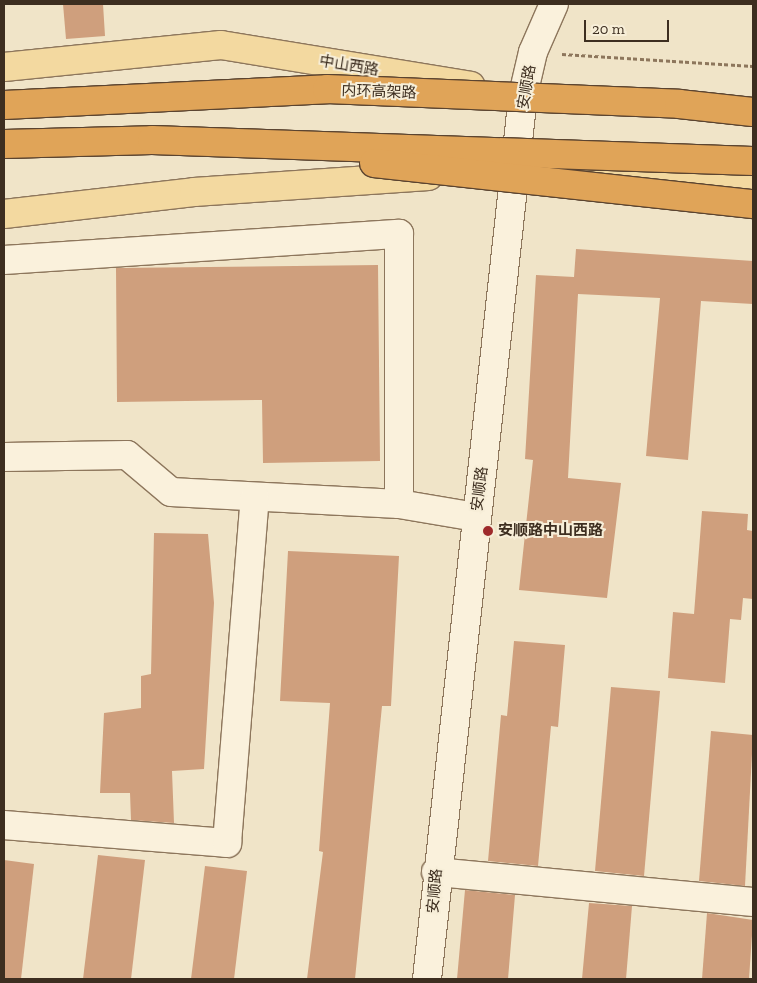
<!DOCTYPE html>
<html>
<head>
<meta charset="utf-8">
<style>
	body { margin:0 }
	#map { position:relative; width:757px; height:983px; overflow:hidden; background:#f0e4c8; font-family:"Zilla Slab","Noto Sans SC",serif }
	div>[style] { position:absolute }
	.building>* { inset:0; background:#cf9f7d }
	.path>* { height:3px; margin-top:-1.5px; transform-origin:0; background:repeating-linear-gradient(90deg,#8d765c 0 4px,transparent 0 6.5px) }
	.roads { filter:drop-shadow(1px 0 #8d765c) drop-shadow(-1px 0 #8d765c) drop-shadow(0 1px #8d765c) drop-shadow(0 -1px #8d765c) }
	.minor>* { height:28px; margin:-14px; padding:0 14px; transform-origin:14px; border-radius:14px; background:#faf1dc }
	.major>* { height:28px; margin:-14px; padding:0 14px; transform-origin:14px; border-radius:14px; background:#f3d9a0 }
	.bridges { filter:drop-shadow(1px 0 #5b4430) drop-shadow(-1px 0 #5b4430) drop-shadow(0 1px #5b4430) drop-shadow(0 -1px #5b4430) }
	.highway-bridge>* { height:28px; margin:-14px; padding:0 14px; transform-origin:14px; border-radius:14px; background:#e0a458 }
	.dots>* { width:14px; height:14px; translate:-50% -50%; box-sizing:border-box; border:2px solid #f7eed8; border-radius:50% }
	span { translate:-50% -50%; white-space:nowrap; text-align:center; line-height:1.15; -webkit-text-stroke:4px #f7eed8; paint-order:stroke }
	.street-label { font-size:15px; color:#3d2e20 }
	.poi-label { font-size:15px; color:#3d2e20; font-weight:700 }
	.left { translate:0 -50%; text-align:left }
	.frame { position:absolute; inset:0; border:5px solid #3d2e20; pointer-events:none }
	.scale { position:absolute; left:584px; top:20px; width:85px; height:22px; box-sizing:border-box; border:2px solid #3d2e20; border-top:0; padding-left:6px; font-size:15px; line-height:18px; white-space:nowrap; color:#3d2e20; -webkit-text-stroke:4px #f7eed8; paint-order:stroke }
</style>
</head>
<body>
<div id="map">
	<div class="building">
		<div style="clip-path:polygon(63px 4px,103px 4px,105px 36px,66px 39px)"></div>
		<div style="clip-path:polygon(576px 249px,753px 261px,753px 304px,701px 301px,688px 460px,646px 456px,660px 298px,578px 294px,568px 478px,621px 483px,607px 598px,519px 590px,533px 460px,525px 459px,536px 275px,574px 277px)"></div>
		<div style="clip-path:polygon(378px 265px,380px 461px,263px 463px,262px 400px,117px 402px,116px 268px)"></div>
		<div style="clip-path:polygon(702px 511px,748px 514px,747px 530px,753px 531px,753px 599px,743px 598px,741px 620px,730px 619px,725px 683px,668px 678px,673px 612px,694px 614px)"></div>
		<div style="clip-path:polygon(154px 533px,208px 534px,214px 603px,204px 769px,172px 771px,174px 823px,131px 820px,130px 793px,100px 793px,104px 713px,141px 708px,141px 676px,151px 674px)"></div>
		<div style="clip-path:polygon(288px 551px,399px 556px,391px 706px,382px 706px,355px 979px,307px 979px,323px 852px,319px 851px,330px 703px,280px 701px)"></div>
		<div style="clip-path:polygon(514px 641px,565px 645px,558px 727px,551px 726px,538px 866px,488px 861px,501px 715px,507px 716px)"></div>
		<div style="clip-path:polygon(611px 687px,660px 691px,644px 876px,595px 871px)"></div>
		<div style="clip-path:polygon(711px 731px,753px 735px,745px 886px,699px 881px)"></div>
		<div style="clip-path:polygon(98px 855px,145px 860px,131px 979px,83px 979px)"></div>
		<div style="clip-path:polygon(4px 860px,34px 864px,21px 979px,4px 979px)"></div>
		<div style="clip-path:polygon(205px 866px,247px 871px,234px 979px,191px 979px)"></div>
		<div style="clip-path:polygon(465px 890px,515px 895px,508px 979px,457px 979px)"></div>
		<div style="clip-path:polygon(589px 903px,632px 906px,626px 979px,582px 979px)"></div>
		<div style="clip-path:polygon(707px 913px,753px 920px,749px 979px,702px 979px)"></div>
	</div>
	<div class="path">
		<div style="left:562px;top:54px;width:191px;rotate:3.6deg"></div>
	</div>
	<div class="roads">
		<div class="minor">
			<div style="left:4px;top:260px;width:396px;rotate:-3.8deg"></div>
			<div style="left:399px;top:234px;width:270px;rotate:90deg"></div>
			<div style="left:4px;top:457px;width:123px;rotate:-0.9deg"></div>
			<div style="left:127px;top:455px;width:57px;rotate:40.1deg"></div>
			<div style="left:171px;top:492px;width:228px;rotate:3deg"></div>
			<div style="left:399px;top:504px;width:78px;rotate:9.6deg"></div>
			<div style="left:4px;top:825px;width:224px;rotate:4.6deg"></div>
			<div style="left:227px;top:843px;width:346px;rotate:-85.4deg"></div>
			<div style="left:436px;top:872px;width:318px;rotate:5.4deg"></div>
			<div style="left:427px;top:979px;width:889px;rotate:-83.8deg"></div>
			<div style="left:523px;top:95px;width:44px;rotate:-76.9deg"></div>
			<div style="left:533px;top:52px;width:52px;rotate:-66.4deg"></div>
		</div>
		<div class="major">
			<div style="left:4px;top:67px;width:218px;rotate:-5.8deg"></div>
			<div style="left:221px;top:45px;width:253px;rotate:9.3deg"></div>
			<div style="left:591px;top:174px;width:162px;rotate:3.5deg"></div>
			<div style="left:4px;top:214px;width:191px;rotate:-6.6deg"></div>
			<div style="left:194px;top:192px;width:235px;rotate:-3.9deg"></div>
		</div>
	</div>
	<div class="bridges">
		<div class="highway-bridge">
			<div style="left:4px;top:105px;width:323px;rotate:-2.8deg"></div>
			<div style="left:327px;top:89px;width:352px;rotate:2.4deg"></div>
			<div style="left:679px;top:104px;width:74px;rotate:6.2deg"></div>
			<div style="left:4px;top:144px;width:148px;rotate:-1.5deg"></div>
			<div style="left:152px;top:140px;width:601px;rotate:2deg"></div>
			<div style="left:374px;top:163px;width:381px;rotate:6.2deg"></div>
		</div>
	</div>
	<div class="dots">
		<div style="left:488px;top:531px;background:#9e2a2b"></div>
	</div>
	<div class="street-label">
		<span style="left:349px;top:66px;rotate:9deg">中山西路</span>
		<span style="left:527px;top:87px;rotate:-80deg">安顺路</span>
		<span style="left:379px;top:92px;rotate:2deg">内环高架路</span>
		<span style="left:480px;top:489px;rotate:-83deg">安顺路</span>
		<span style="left:435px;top:891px;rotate:-85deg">安顺路</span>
	</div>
	<div class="poi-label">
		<span class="left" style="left:498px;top:531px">安顺路中山西路</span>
	</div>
	<div class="frame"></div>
	<div class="scale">20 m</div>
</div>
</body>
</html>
